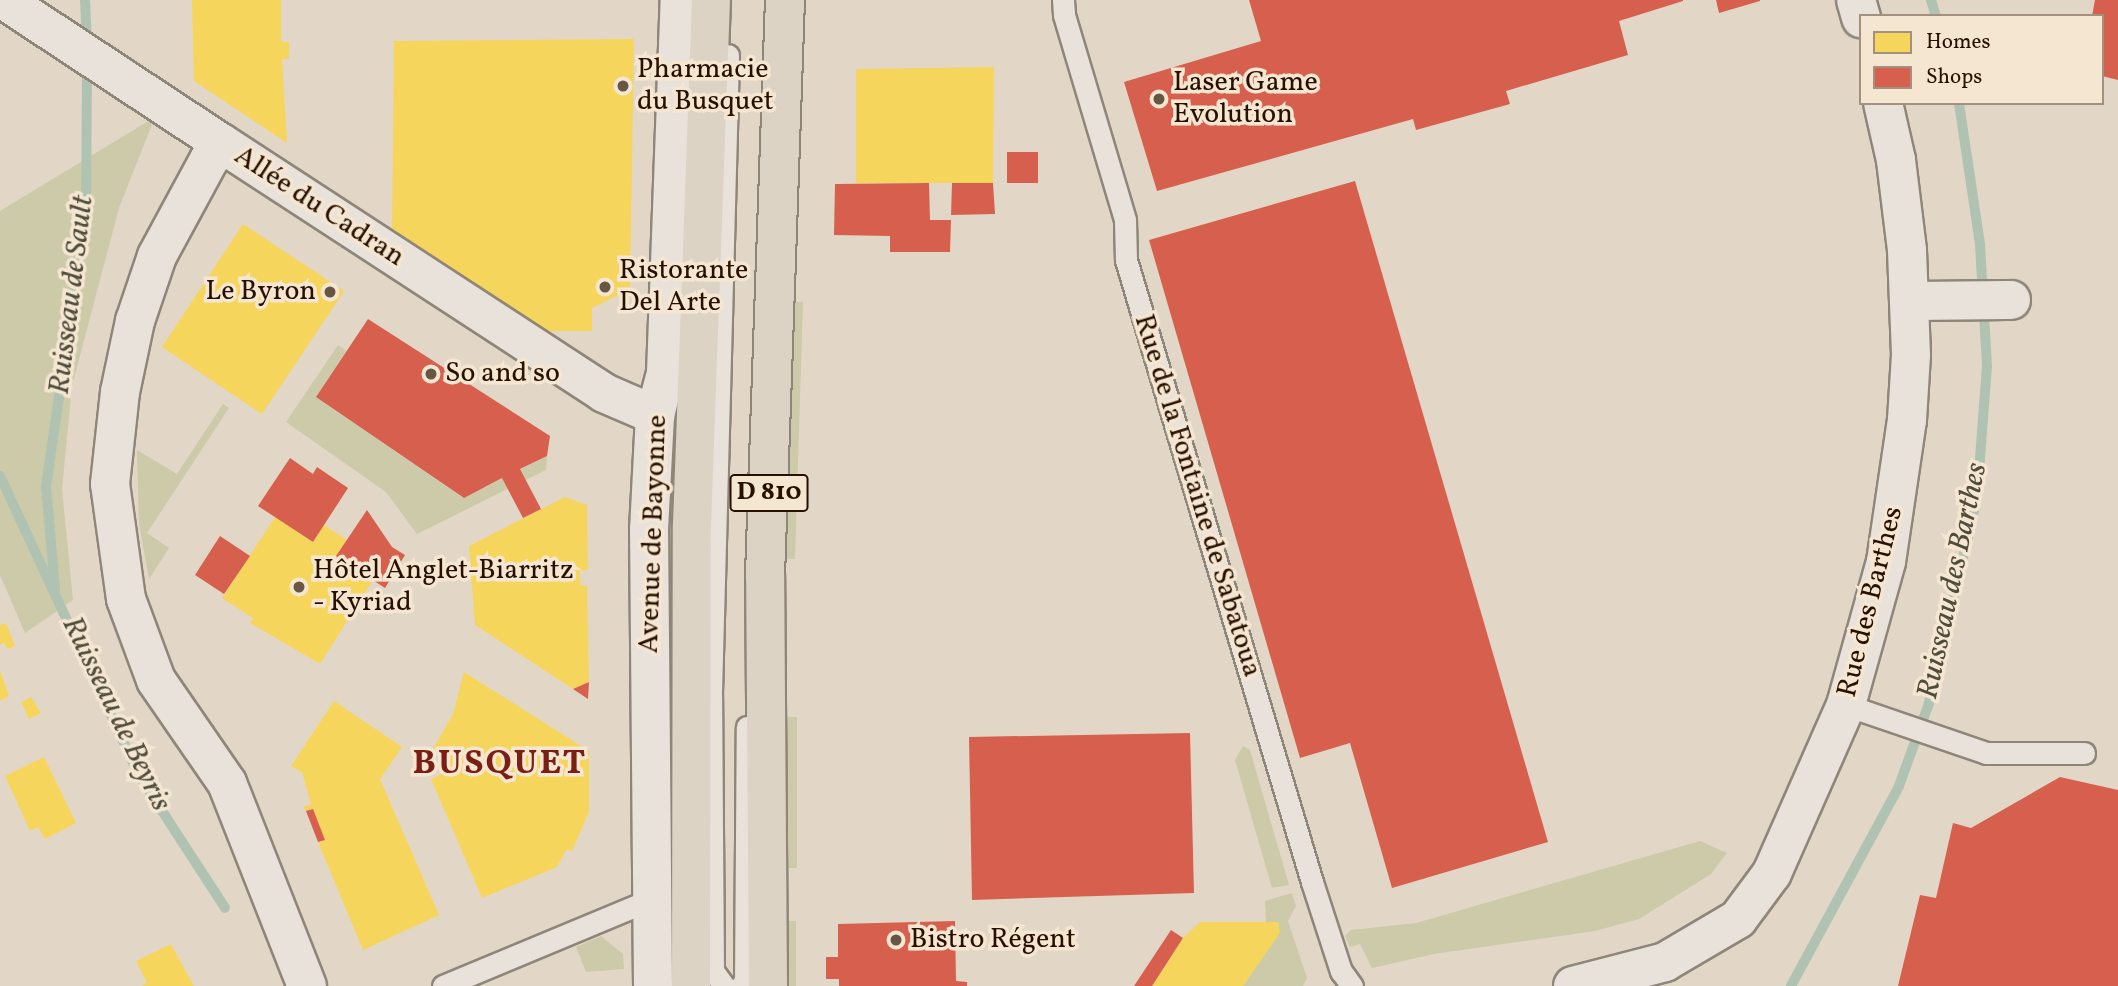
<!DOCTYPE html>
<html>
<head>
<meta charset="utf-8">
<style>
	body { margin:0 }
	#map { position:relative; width:2118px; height:986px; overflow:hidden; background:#e2d7c6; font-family:Vollkorn,serif }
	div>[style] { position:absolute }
	.green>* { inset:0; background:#cccaa8 }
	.homes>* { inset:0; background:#f6d55c }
	.shops>* { inset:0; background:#d6604d }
	.stream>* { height:10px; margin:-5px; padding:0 5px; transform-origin:5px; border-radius:5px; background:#b0c3b3 }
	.roads { filter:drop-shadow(2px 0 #8f867a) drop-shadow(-2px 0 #8f867a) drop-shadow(0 2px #8f867a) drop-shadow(0 -2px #8f867a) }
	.service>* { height:21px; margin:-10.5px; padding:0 10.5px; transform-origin:10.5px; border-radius:10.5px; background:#e9e2da }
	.minor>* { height:38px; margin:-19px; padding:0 19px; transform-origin:19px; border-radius:19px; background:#e9e2da }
	.tertiary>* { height:38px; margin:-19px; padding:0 19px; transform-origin:19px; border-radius:19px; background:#e9e2da }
	.primary>* { height:38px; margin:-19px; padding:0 19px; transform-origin:19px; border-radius:19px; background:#dcd3c5 }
	.dots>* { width:19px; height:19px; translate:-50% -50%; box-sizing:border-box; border:4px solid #f5e6d2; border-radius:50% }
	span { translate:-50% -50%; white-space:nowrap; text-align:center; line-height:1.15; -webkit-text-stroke:7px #f5e6d2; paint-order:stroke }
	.shield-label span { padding:2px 5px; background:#f5e6d2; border:2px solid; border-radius:5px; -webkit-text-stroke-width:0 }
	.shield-label { font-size:26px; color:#271000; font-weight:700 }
	.poi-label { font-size:28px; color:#271000 }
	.left { translate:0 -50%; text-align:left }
	.right { translate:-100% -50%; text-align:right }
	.street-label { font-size:28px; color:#271000 }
	.water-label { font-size:30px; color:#4f4c3c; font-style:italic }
	.district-label { font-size:35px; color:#7a1f14; font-weight:700; letter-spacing:2px }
	.legend { position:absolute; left:1859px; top:14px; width:245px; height:91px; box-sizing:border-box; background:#f5e6d2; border:2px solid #a3907e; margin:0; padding:9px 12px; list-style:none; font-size:21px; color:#271000 }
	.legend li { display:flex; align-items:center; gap:14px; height:35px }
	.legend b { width:35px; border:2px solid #a3907e }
</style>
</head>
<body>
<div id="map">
	<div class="green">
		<div style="clip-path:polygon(155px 117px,119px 208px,72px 386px,62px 489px,73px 600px,25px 633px,0 575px,0 211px)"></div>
		<div style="clip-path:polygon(784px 302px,803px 302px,795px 559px,776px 558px)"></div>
		<div style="clip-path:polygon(338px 345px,346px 351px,316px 397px,463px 498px,547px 456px,546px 470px,417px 534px,386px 492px,286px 422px)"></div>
		<div style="clip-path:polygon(223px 404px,229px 408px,147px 533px,169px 548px,149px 579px,139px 524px,137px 450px,177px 474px)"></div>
		<div style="clip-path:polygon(778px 717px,797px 717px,797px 868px,779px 868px)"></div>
		<div style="clip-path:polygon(1243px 746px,1250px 750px,1289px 885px,1272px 888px,1235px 760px)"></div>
		<div style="clip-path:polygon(1700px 841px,1727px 853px,1711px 874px,1639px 919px,1595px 931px,1434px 954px,1372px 968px,1360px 944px,1350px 947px,1345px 936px,1351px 930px,1416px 923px)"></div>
		<div style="clip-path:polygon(1292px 893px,1296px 906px,1288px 921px,1307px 978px,1303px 986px,1243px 986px,1279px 933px,1278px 922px,1266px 922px,1265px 901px)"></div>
		<div style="clip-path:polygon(780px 921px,796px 921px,796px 986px,780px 986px)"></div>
		<div style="clip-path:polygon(601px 936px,623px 954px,624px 969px,586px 972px,576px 947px)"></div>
	</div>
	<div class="homes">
		<div style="clip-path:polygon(192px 0,281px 0,281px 42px,289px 42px,289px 59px,282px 59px,287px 143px,194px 81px)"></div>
		<div style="clip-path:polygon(634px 39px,630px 289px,592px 308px,592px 331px,546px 331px,392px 229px,394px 41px)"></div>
		<div style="clip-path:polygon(994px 67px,993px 183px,856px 183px,856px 69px)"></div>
		<div style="clip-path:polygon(243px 224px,344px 291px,262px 414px,162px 347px)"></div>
		<div style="clip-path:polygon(565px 497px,587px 505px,588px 570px,580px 570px,580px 585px,587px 586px,589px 682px,573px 689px,475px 625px,469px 546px)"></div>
		<div style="clip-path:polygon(275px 517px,313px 542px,324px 525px,347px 540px,336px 556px,373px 580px,320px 664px,250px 623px,253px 618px,222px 598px)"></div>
		<div style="clip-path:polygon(6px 623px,15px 646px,8px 649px,4px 643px,0 645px,0 625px)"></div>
		<div style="clip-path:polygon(0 670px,9px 696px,0 701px)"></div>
		<div style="clip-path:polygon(464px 672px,589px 751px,589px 812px,572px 851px,567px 849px,557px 867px,482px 898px,431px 779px,442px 774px,445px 756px,433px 749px,453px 714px)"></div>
		<div style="clip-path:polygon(31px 697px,41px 713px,29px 719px,21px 702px)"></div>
		<div style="clip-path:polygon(334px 701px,402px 747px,380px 779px,439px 915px,363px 950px,318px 842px,325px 840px,313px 809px,306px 811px,303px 807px,311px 804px,302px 772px,291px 766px)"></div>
		<div style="clip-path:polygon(44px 757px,76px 823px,45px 839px,38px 827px,30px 831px,5px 776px)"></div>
		<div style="clip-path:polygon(1200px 922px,1278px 922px,1280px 933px,1243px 986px,1152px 986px,1183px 938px)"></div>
		<div style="clip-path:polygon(171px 944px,194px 986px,141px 986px,147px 983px,136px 961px)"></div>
	</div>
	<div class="shops">
		<div style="clip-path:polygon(1249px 0,1683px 0,1683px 1px,1619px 21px,1628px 55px,1506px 91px,1510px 104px,1416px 130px,1413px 119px,1157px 191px,1124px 82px,1261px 41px)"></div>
		<div style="clip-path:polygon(1716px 0,1760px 0,1760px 1px,1719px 13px)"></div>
		<div style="clip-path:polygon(2095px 0,2118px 0,2118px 80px,2102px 76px,2102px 16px,2092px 16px)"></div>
		<div style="clip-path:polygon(1007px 152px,1038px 152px,1038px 183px,1007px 183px)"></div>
		<div style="clip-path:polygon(1355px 181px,1548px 842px,1392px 888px,1350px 743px,1300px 758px,1149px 240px)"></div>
		<div style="clip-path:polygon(929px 183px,930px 220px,951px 220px,950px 252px,890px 252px,890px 236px,834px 235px,835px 184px)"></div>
		<div style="clip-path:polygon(952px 183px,993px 183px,995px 214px,951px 215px)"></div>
		<div style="clip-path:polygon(368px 319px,550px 436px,547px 456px,520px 469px,541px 509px,523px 518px,502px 478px,464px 498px,316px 397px)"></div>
		<div style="clip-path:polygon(290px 458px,313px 474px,317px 467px,348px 488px,313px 542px,258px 506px)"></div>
		<div style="clip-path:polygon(367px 510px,392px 547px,405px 555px,385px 588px,336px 556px)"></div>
		<div style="clip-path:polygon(220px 536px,250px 556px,224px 594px,195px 575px)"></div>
		<div style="clip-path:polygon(589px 682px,588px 699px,573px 689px)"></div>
		<div style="clip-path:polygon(1190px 733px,1194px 893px,972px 900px,969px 737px)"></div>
		<div style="clip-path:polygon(2060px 777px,2118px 790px,2118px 986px,1898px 986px,1920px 895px,1936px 898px,1953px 823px,1971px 828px)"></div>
		<div style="clip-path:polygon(313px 809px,325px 840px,318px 842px,306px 811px)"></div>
		<div style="clip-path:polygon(955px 921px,956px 981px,967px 982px,967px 986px,839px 986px,839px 979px,826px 979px,826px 957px,838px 957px,838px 924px)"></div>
		<div style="clip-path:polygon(1171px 930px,1183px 938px,1152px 986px,1134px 986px)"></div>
	</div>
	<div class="stream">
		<div style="left:85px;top:0;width:44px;rotate:87.4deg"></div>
		<div style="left:1931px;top:0;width:17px;rotate:73deg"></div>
		<div style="left:0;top:476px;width:332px;rotate:65.1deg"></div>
		<div style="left:140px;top:777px;width:156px;rotate:57deg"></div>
		<div style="left:55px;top:590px;width:104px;rotate:-94.9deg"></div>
		<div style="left:46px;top:486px;width:276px;rotate:-81.7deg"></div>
		<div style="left:86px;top:213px;width:149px;rotate:-89.6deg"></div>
		<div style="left:1791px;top:986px;width:227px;rotate:-61.6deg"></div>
		<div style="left:1899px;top:786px;width:88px;rotate:-70.1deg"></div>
		<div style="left:1929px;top:703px;width:211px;rotate:-76.8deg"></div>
		<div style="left:1977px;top:498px;width:132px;rotate:-85.7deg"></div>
		<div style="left:1987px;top:366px;width:122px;rotate:-93.3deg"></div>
		<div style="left:1980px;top:244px;width:143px;rotate:-98.5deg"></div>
	</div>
	<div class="roads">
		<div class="service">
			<div style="left:1063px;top:0;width:15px;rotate:86deg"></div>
			<div style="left:1064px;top:15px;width:214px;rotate:73.4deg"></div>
			<div style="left:1125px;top:220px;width:40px;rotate:88.6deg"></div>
			<div style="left:1126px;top:260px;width:649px;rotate:73.35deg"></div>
			<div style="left:1312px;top:882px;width:94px;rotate:72deg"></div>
			<div style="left:1341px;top:971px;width:19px;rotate:54deg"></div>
			<div style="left:1846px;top:705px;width:148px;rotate:18.9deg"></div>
			<div style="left:1986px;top:753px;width:98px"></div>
			<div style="left:443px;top:986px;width:226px;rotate:-22.6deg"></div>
			<div style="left:724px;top:986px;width:19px;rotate:-126deg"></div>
			<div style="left:713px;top:971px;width:278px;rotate:-90.4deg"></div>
			<div style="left:711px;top:693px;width:638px;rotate:-88.47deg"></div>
			<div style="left:741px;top:986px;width:6px;rotate:-45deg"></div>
			<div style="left:745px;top:982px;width:255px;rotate:-89.6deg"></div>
		</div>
		<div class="minor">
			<div style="left:4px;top:0;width:260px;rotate:33.4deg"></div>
			<div style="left:1911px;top:301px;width:100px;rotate:-0.6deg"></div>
			<div style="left:307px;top:986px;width:218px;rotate:-111.5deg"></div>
			<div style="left:227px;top:783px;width:125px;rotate:-124.6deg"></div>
			<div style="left:156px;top:680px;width:86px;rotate:-110.3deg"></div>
			<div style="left:126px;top:599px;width:116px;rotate:-97.9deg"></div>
			<div style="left:110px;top:484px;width:93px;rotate:-83.8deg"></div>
			<div style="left:120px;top:392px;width:73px;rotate:-78.1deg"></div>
			<div style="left:135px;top:321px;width:69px;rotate:-71.3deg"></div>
			<div style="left:157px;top:256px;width:109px;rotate:-61.6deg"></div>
			<div style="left:209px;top:160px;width:21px;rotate:-55deg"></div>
			<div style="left:221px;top:143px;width:457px;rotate:33.1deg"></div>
			<div style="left:604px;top:393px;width:56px;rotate:23.3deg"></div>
			<div style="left:653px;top:986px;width:456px;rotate:-90.5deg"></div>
			<div style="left:649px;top:530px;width:115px;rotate:-87deg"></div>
			<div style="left:655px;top:415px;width:43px;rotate:-75.3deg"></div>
			<div style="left:666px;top:373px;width:373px;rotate:-87.9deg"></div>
		</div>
		<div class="tertiary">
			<div style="left:1856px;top:0;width:19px;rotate:74deg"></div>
			<div style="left:1573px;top:986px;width:95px;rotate:-14.6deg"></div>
			<div style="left:1665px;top:962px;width:85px;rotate:-30.5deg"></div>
			<div style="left:1738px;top:919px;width:57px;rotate:-53.5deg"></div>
			<div style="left:1772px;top:873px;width:184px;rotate:-66.2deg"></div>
			<div style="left:1846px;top:705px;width:148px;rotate:-74.4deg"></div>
			<div style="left:1886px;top:562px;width:144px;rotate:-81.6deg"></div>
			<div style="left:1907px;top:420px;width:65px;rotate:-86.5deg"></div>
			<div style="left:1911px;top:355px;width:105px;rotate:-92.2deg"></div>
			<div style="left:1907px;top:250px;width:91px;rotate:-97deg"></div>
			<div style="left:1896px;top:160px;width:58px;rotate:-102.8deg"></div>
		</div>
		<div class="primary">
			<div style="left:691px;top:986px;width:461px;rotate:-89.9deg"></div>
			<div style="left:692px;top:525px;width:525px;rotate:-87.93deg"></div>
			<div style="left:768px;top:986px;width:411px;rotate:-90.4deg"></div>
			<div style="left:765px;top:575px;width:575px;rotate:-88.01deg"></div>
		</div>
	</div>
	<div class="dots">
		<div style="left:623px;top:86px;background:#685645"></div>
		<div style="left:1159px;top:99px;background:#685645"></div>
		<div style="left:605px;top:287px;background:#685645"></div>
		<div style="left:330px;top:292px;background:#685645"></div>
		<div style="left:431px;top:374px;background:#685645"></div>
		<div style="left:299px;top:587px;background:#685645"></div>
		<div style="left:896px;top:940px;background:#685645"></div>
	</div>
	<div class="shield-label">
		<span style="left:769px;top:493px">D 810</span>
	</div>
	<div class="poi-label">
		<span class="left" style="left:637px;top:86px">Pharmacie<br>du Busquet</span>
		<span class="left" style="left:1173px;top:99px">Laser Game<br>Evolution</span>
		<span class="left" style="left:619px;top:287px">Ristorante<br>Del Arte</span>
		<span class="right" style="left:316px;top:292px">Le Byron</span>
		<span class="left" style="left:445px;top:374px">So and so</span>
		<span class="left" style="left:313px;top:587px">Hôtel Anglet-Biarritz<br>- Kyriad</span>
		<span class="left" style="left:910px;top:940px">Bistro Régent</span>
	</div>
	<div class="street-label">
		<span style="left:319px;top:207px;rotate:33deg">Allée du Cadran</span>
		<span style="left:1197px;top:496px;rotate:73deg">Rue de la Fontaine de Sabatoua</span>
		<span style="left:654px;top:534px;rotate:-88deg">Avenue de Bayonne</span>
		<span style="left:1871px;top:602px;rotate:-76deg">Rue des Barthes</span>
	</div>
	<div class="water-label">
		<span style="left:72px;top:295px;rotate:-83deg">Ruisseau de Sault</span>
		<span style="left:1953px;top:581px;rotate:-78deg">Ruisseau des Barthes</span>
		<span style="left:116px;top:714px;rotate:64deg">Ruisseau de Beyris</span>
	</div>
	<div class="district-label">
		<span style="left:500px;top:764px">BUSQUET</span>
	</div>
	<ul class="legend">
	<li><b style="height:19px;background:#f6d55c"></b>Homes</li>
	<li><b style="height:19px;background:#d6604d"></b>Shops</li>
	</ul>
</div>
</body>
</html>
